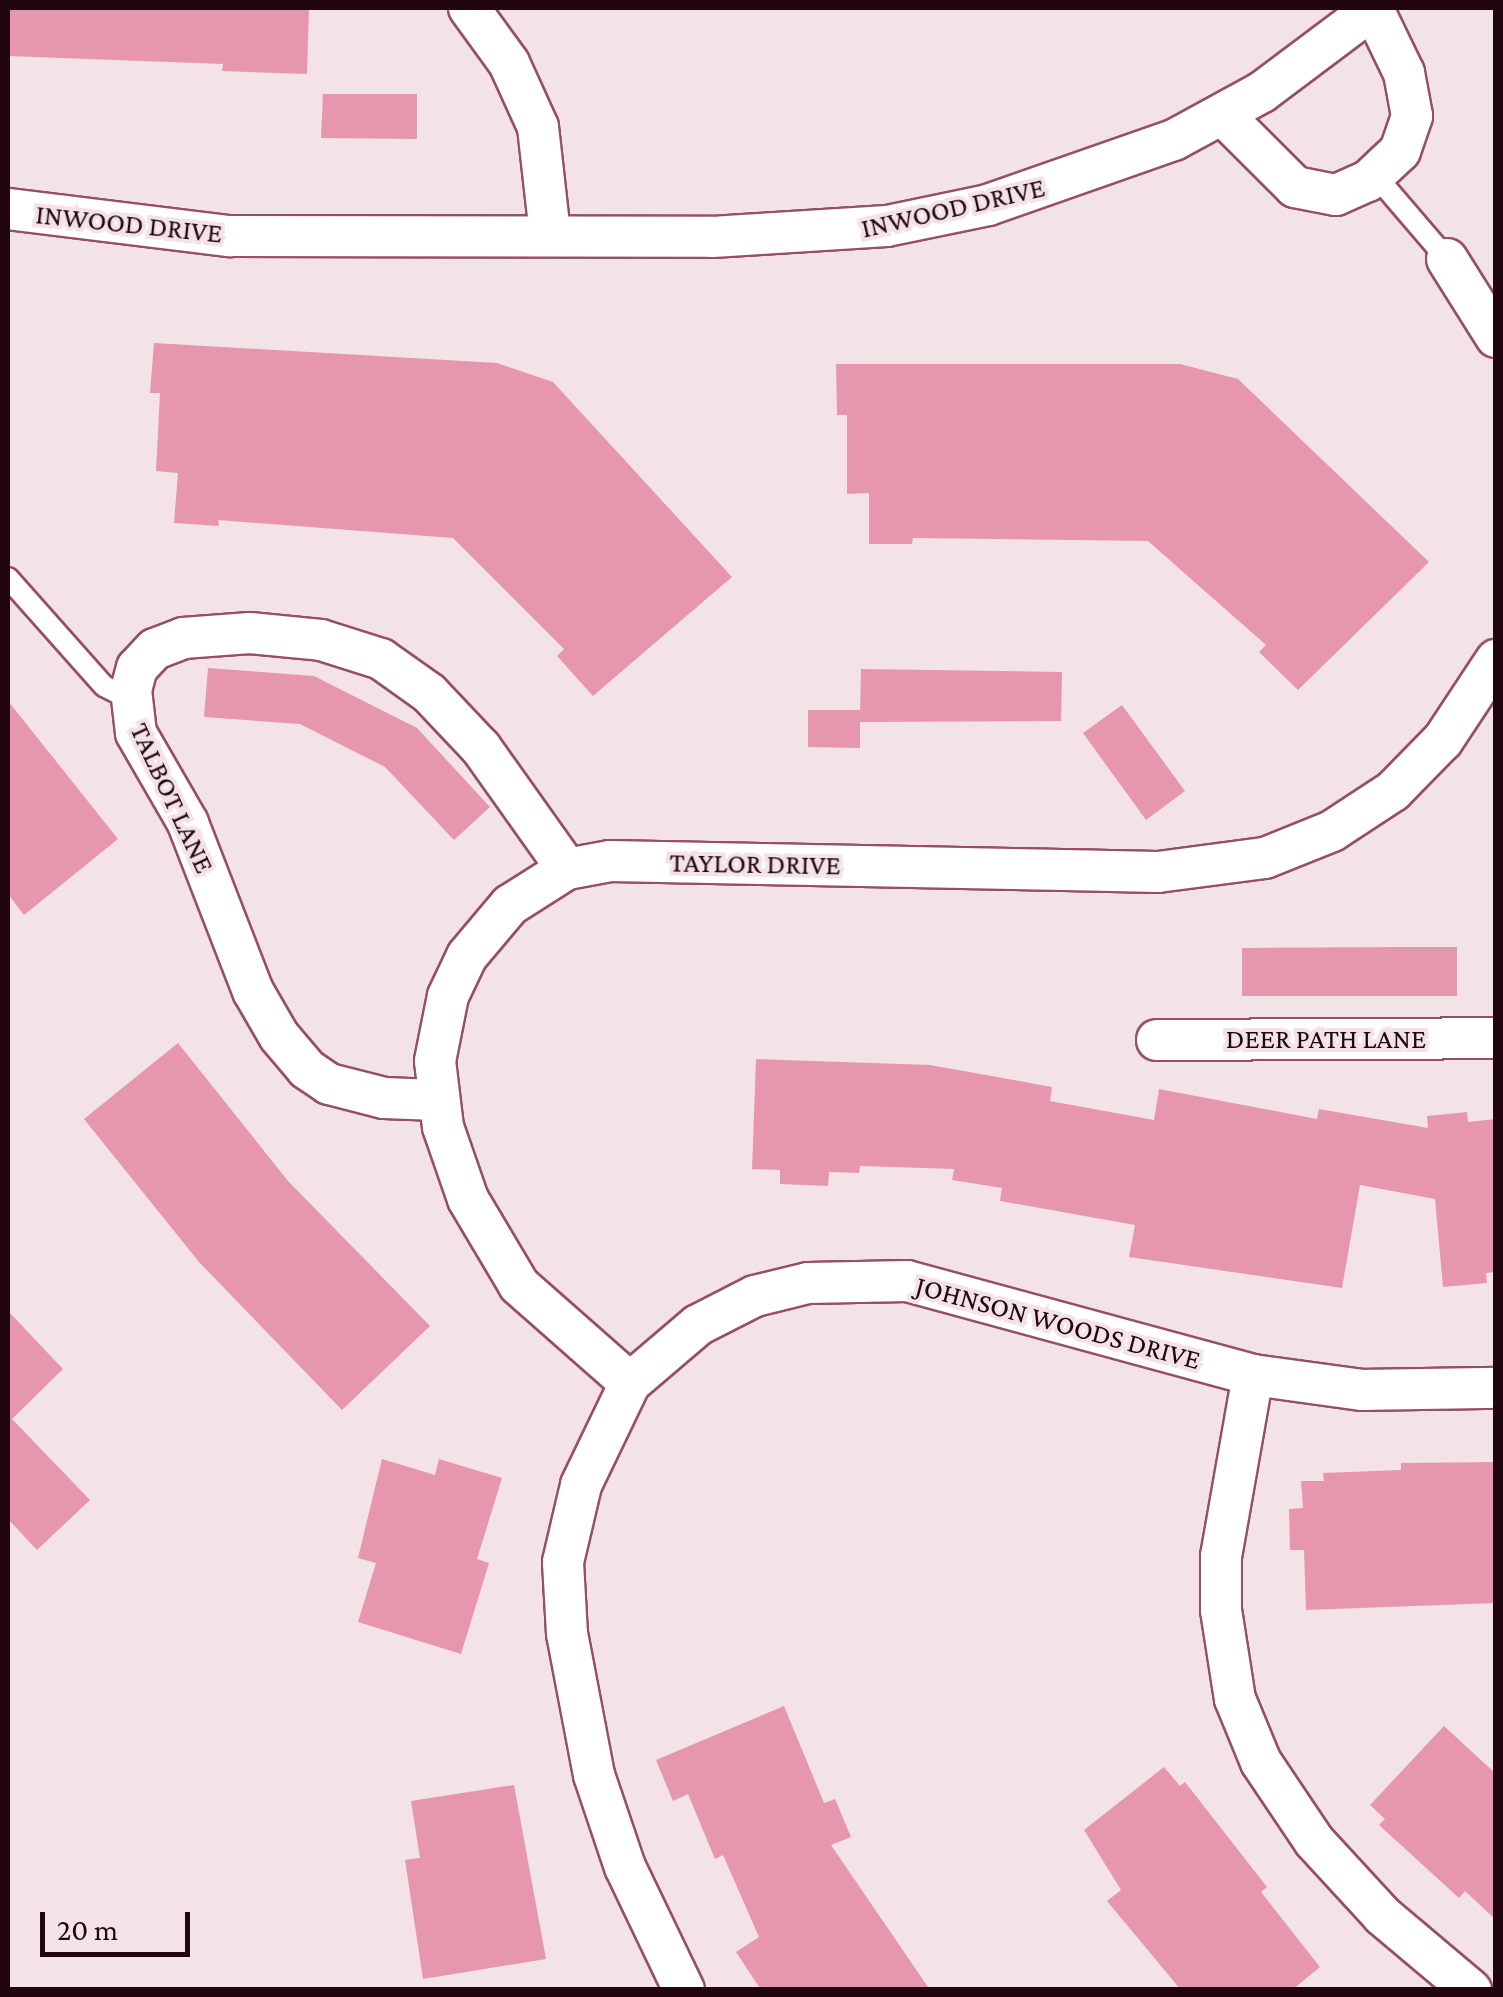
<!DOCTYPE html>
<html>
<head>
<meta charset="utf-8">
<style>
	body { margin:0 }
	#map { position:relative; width:1503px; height:1997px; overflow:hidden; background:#f3e2e6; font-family:"Crimson Pro",serif }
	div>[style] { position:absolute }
	.building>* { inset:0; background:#e697ad }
	.roads { filter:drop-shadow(2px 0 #964f65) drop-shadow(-2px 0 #964f65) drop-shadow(0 2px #964f65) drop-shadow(0 -2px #964f65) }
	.service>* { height:20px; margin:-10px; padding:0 10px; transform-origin:10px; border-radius:10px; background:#fff }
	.minor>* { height:40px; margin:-20px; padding:0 20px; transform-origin:20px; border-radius:20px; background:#fff }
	span { translate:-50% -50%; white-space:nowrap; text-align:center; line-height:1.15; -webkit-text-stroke:8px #f3e2e6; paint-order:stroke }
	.street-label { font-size:28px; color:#21060f }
	.frame { position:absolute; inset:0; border:10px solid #21060f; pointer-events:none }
	.scale { position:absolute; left:40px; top:1912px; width:150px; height:45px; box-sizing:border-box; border:5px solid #21060f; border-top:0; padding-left:12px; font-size:30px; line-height:35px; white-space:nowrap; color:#21060f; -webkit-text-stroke:8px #f3e2e6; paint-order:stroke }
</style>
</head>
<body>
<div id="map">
	<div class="building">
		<div style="clip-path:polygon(8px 8px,309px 8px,307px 74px,222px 71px,223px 64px,8px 56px)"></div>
		<div style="clip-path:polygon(323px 94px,417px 94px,417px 139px,321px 138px)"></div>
		<div style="clip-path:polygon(154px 343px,497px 363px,553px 382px,732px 577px,593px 696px,557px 656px,564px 649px,453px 538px,218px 520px,219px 526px,174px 523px,178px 473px,156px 471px,160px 393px,150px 393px)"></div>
		<div style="clip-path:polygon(836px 364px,1180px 364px,1238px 379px,1429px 562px,1298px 690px,1259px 652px,1266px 645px,1148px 541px,913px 538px,912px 544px,869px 544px,869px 493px,847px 494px,847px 415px,837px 415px)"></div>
		<div style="clip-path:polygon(208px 668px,314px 676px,417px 728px,490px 807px,454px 840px,385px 767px,300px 724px,204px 717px)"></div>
		<div style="clip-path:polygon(861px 669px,1062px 672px,1061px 721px,860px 722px,860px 748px,808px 747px,808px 710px,860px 710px,860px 717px)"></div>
		<div style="clip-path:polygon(8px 701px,118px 839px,24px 915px,8px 894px)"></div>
		<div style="clip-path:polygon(1122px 705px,1185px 791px,1146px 820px,1083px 733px)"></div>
		<div style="clip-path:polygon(1394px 947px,1457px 947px,1457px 996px,1242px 996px,1242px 948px)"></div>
		<div style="clip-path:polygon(178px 1043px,288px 1181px,430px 1326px,342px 1410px,199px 1262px,84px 1119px)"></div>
		<div style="clip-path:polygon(756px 1059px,930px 1065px,1052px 1087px,1050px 1101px,1154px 1120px,1159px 1089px,1317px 1119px,1319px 1109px,1428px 1128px,1427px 1116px,1467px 1112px,1468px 1122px,1496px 1119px,1496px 1272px,1486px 1273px,1487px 1283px,1443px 1287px,1435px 1199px,1360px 1185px,1342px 1288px,1129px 1257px,1135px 1225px,1000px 1201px,1002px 1188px,952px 1180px,954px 1169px,860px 1166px,859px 1173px,829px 1172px,828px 1186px,780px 1184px,780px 1170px,752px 1169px)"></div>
		<div style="clip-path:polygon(8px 1311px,63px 1369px,12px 1419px,90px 1500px,37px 1550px,8px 1519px)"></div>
		<div style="clip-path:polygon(382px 1459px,435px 1475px,439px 1459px,502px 1478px,477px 1559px,489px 1563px,461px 1654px,358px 1622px,376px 1563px,358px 1558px)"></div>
		<div style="clip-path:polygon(1496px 1462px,1496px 1603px,1306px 1610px,1304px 1550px,1290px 1550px,1289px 1509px,1303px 1508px,1301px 1481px,1324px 1481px,1323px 1473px,1401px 1470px,1401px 1463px)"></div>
		<div style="clip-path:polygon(784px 1706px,824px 1803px,835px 1799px,851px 1837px,831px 1845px,930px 1990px,761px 1990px,736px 1952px,759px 1937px,723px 1855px,715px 1859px,688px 1794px,673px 1801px,656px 1760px)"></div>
		<div style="clip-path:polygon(1444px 1726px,1496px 1774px,1496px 1920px,1465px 1891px,1459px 1898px,1379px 1825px,1385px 1819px,1370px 1805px)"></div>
		<div style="clip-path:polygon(1164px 1767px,1180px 1786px,1185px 1782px,1267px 1887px,1261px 1892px,1320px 1967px,1292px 1990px,1181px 1990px,1107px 1901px,1121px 1890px,1084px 1830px)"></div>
		<div style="clip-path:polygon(514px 1785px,546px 1959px,423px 1979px,405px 1860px,420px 1858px,411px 1801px)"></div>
	</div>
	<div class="roads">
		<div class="service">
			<div style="left:1375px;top:175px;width:111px;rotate:49.4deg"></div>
			<div style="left:8px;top:578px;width:144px;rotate:48.4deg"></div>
			<div style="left:104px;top:686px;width:30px;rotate:27deg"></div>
		</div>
		<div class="minor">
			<div style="left:469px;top:8px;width:68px;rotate:54deg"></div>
			<div style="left:509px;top:63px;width:70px;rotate:65.6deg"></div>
			<div style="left:538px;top:127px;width:108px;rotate:83.6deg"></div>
			<div style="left:1224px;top:116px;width:100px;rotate:45deg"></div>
			<div style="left:1295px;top:187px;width:42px;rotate:11deg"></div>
			<div style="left:1336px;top:195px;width:35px;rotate:-24deg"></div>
			<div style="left:1368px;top:181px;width:44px;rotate:-43.2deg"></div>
			<div style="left:1400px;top:151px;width:37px;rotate:-71deg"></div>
			<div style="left:1412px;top:116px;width:44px;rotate:-100.5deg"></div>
			<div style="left:1404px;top:73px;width:71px;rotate:-115.8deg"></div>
			<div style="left:8px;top:209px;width:223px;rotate:7deg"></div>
			<div style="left:229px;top:236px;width:483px;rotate:0.1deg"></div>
			<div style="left:712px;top:237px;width:175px;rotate:-3.6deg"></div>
			<div style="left:887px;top:226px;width:103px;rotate:-11.7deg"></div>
			<div style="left:988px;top:205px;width:197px;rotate:-19.3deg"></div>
			<div style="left:1174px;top:140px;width:100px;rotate:-28.6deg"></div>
			<div style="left:1262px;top:92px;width:140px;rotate:-36.9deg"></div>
			<div style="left:1447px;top:259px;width:92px;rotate:57.9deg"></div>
			<div style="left:1157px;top:1040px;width:339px;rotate:-0.3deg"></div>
			<div style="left:437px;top:1100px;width:53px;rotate:-177.8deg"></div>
			<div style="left:384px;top:1098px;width:57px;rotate:-165.7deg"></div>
			<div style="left:329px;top:1084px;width:27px;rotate:-146deg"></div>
			<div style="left:307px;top:1069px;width:43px;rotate:-130.3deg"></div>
			<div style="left:279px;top:1036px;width:52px;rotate:-120deg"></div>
			<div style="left:253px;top:991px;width:180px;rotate:-111.2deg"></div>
			<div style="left:188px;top:823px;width:104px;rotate:-120deg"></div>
			<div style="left:136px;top:733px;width:43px;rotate:-96.6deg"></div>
			<div style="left:131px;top:690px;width:23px;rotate:-75deg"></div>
			<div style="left:137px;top:668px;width:26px;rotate:-47deg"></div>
			<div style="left:155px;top:649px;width:30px;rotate:-21deg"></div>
			<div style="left:183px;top:638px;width:67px;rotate:-4.3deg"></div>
			<div style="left:250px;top:633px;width:71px;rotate:5.6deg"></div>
			<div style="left:321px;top:640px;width:63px;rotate:17.6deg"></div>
			<div style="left:381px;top:659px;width:59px;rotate:35.3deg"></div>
			<div style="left:429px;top:693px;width:76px;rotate:46.6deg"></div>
			<div style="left:481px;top:748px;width:148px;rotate:54.6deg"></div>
			<div style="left:1253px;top:1375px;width:184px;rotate:100deg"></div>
			<div style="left:1221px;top:1556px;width:54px;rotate:90deg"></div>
			<div style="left:1221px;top:1610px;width:90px;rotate:81.1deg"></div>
			<div style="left:1235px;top:1699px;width:68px;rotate:67.6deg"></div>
			<div style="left:1261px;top:1762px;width:95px;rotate:56.1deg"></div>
			<div style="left:1314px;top:1841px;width:102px;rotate:47.4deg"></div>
			<div style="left:1383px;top:1916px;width:115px;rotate:40.1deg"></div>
			<div style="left:630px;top:1383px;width:148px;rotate:-138.6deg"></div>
			<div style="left:519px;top:1285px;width:100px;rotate:-120.7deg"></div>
			<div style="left:468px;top:1199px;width:76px;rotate:-109.1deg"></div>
			<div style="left:443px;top:1127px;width:66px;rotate:-96.9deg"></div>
			<div style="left:435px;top:1061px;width:66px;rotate:-78.7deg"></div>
			<div style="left:448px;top:996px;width:44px;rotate:-64.6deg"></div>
			<div style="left:467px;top:956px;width:67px;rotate:-49.9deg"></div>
			<div style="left:510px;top:905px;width:67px;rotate:-32.3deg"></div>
			<div style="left:567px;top:869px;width:44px;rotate:-10.5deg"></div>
			<div style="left:610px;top:861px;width:548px;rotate:1.15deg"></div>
			<div style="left:1158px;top:872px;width:108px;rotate:-7.5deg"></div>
			<div style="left:1265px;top:858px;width:72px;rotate:-21.9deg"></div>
			<div style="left:1332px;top:831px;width:73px;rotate:-33.3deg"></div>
			<div style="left:1393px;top:791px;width:71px;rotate:-45.6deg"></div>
			<div style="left:1443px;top:740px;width:96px;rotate:-56.5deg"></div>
			<div style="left:684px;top:1990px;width:136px;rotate:-115.6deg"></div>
			<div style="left:625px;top:1867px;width:97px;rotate:-108.6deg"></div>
			<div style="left:594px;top:1775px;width:144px;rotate:-100.8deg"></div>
			<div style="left:567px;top:1634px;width:72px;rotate:-93.2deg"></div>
			<div style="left:563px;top:1562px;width:79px;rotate:-76.8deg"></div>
			<div style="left:581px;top:1485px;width:113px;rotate:-64.3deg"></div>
			<div style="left:630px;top:1383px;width:89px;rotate:-40.5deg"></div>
			<div style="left:698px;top:1325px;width:64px;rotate:-27deg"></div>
			<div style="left:755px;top:1296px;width:55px;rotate:-13.8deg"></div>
			<div style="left:808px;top:1283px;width:99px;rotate:-1.2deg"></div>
			<div style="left:907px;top:1281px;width:359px;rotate:15.2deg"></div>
			<div style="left:1253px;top:1375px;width:111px;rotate:7.8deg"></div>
			<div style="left:1363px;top:1390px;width:133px;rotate:-0.9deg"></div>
		</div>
	</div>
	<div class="street-label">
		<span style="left:953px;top:208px;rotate:-13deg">INWOOD DRIVE</span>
		<span style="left:129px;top:224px;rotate:6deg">INWOOD DRIVE</span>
		<span style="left:172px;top:798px;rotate:65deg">TALBOT LANE</span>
		<span style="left:755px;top:864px;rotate:1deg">TAYLOR DRIVE</span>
		<span style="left:1326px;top:1039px">DEER PATH LANE</span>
		<span style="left:1058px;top:1323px;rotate:15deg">JOHNSON WOODS DRIVE</span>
	</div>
	<div class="frame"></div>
	<div class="scale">20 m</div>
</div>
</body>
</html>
